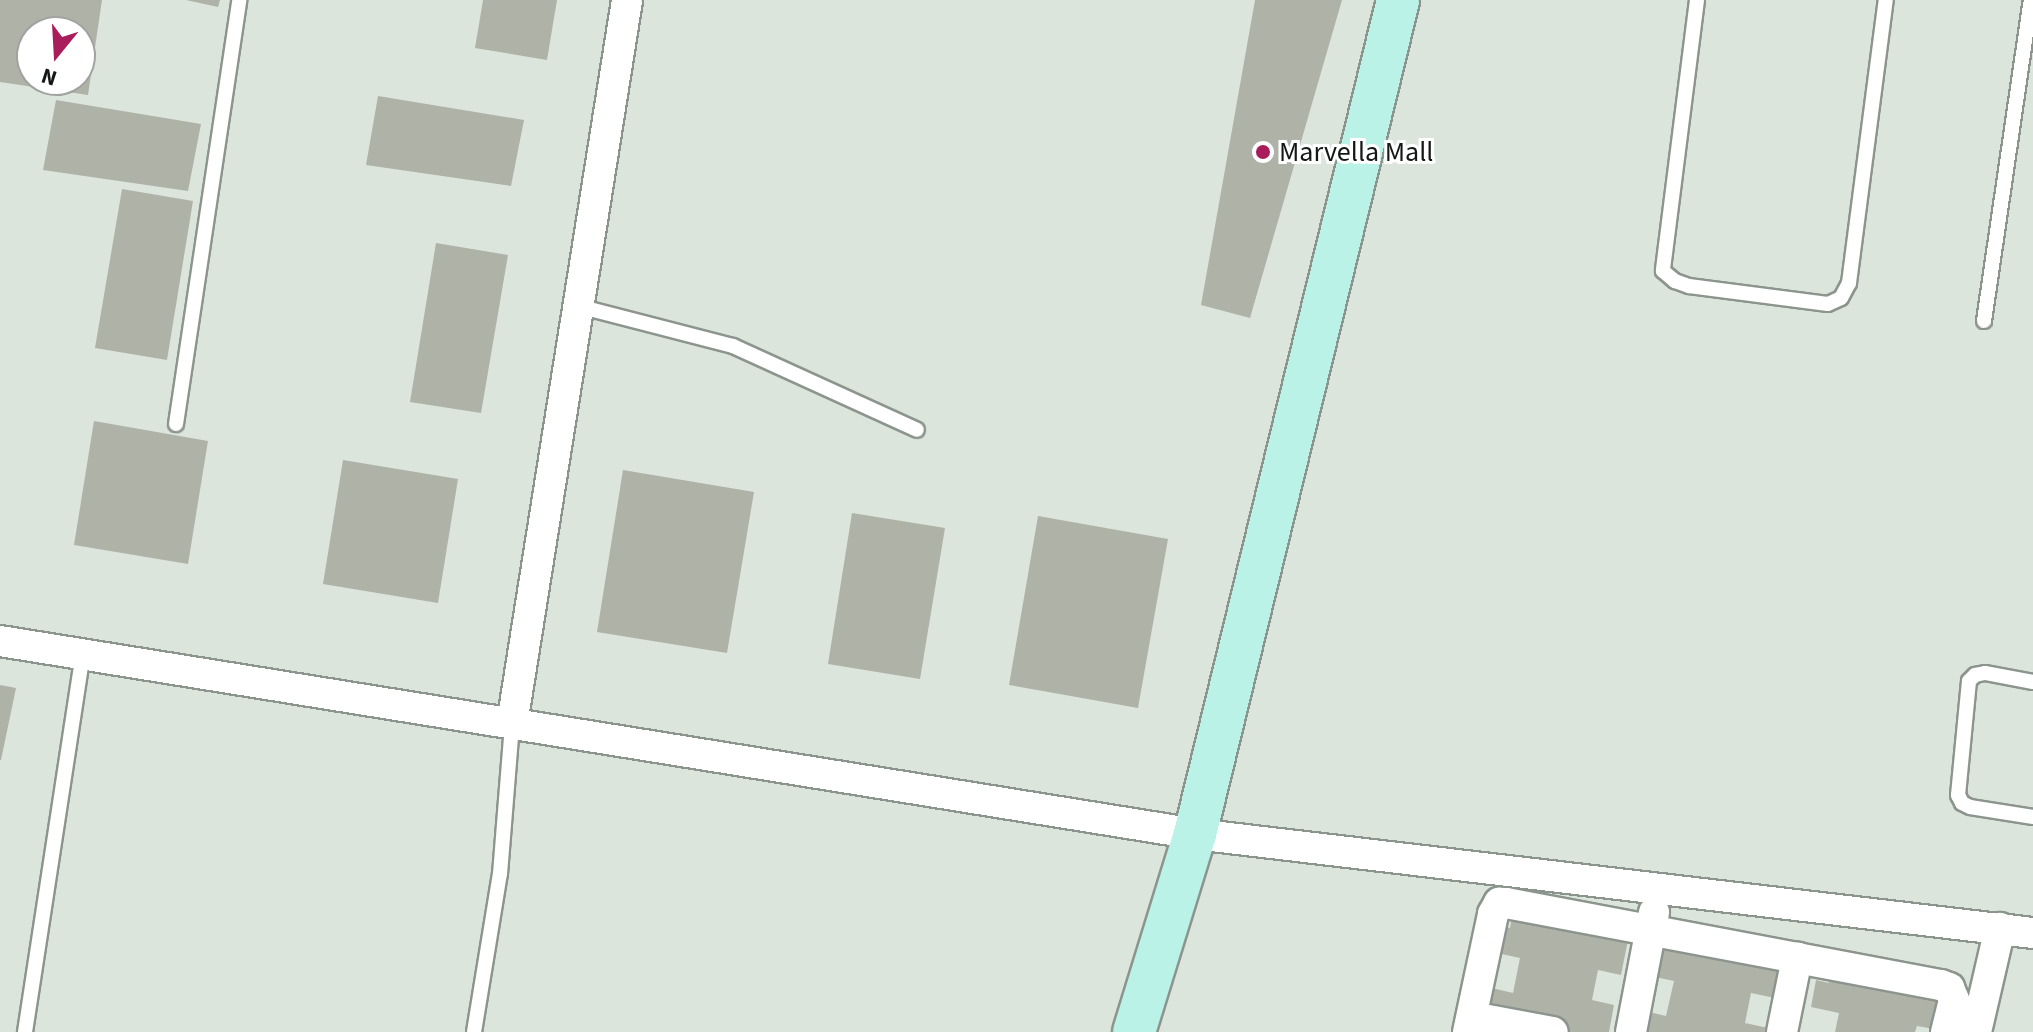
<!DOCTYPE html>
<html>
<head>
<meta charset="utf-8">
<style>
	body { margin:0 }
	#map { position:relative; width:2033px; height:1032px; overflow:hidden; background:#dce5dc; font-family:"Source Sans 3",sans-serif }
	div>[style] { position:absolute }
	.building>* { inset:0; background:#afb2a7 }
	.roads { filter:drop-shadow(2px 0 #8c958d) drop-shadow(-2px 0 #8c958d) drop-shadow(0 2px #8c958d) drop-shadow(0 -2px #8c958d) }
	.lane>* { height:14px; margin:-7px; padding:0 7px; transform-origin:7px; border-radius:7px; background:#fff }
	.street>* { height:30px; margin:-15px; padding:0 15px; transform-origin:15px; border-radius:15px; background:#fff }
	.secondary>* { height:42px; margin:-21px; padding:0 21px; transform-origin:21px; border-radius:21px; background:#bbf2e8 }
	.dots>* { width:22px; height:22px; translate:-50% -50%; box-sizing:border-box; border:4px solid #fff; border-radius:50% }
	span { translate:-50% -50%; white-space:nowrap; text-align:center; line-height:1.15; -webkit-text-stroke:6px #fff; paint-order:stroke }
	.poi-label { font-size:28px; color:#141815 }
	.left { translate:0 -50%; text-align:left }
	.north { position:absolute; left:16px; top:16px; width:80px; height:80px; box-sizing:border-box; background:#fff; border:2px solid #a1a3a1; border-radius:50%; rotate:198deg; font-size:22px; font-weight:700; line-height:32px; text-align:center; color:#141815 }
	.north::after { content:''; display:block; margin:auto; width:28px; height:36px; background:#aa1d5b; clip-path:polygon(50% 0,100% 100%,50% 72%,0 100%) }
</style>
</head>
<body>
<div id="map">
	<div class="building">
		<div style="clip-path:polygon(evenodd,0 0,102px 0,88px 95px,0 82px,0 0,32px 32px,80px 32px,80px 80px,32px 80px,32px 32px)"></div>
		<div style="clip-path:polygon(186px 0,220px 0,218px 7px)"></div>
		<div style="clip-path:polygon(483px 0,557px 0,547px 60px,475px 48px)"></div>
		<div style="clip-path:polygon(1255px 0,1342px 0,1250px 318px,1201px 305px)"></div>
		<div style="clip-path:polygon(378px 96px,524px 120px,511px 186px,366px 165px)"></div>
		<div style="clip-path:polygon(56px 100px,201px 124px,188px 191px,43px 170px)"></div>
		<div style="clip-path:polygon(122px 189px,193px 201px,167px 360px,95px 348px)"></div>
		<div style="clip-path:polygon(436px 243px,508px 255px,481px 413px,410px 402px)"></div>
		<div style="clip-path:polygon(94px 421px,208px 441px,188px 564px,74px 545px)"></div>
		<div style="clip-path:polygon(343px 460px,458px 479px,438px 603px,323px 584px)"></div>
		<div style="clip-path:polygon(623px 470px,754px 492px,727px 653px,597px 632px)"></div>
		<div style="clip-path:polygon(852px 513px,945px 528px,920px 679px,828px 664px)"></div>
		<div style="clip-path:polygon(1038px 516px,1168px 539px,1138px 708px,1009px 685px)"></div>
		<div style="clip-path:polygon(0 685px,16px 688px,1px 760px,0 760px)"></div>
		<div style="clip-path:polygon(1513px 912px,1629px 935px,1621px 975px,1598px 970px,1592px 1000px,1614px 1005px,1609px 1032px,1569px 1032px,1486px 1015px,1492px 988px,1513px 993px,1520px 958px,1492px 952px,1497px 925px,1510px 928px)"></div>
		<div style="clip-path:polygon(1667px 935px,1783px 958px,1775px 998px,1751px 993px,1745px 1023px,1768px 1028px,1767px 1032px,1641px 1032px,1645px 1011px,1666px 1016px,1674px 981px,1645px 975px,1651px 948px,1664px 950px)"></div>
		<div style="clip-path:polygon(1832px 967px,1948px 991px,1940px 1030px,1917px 1026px,1915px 1032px,1835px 1032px,1839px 1013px,1811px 1007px,1816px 980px,1829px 983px)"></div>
	</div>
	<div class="roads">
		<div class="lane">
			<div style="left:1697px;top:0;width:273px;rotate:97.2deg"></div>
			<div style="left:1663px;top:271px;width:16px;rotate:40deg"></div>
			<div style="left:1675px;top:281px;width:15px;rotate:20deg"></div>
			<div style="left:1689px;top:286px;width:140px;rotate:7.4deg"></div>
			<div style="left:1828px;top:304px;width:14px;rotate:-25deg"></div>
			<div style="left:1841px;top:298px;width:17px;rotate:-62deg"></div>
			<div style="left:1849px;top:283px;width:285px;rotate:-82.6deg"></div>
			<div style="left:578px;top:306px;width:160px;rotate:14.5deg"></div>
			<div style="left:733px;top:346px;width:202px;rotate:24.5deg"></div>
			<div style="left:1984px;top:321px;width:324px;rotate:-81.7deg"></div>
			<div style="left:176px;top:424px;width:429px;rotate:-81.5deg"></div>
			<div style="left:2033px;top:682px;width:49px;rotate:-169.4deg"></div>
			<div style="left:1985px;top:673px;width:10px;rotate:169deg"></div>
			<div style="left:1975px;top:675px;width:8px;rotate:135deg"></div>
			<div style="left:1969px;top:681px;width:115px;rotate:95.5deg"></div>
			<div style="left:1958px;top:795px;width:9px;rotate:63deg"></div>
			<div style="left:1962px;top:803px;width:9px;rotate:27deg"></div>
			<div style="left:1970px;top:807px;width:64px;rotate:9deg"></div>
			<div style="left:25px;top:1032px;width:381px;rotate:-81.3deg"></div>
			<div style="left:474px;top:1032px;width:160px;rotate:-80.7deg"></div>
			<div style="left:500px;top:874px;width:150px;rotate:-85.4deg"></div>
		</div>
		<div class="street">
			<div style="left:0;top:641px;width:1210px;rotate:9.17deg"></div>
			<div style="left:1195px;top:834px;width:844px;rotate:6.74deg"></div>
			<div style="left:512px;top:724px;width:733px;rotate:-80.97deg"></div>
			<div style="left:1472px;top:1017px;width:82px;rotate:10.5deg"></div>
			<div style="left:1468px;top:1032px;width:121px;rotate:-78deg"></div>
			<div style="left:1493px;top:914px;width:13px;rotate:-61deg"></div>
			<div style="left:1499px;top:903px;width:7px"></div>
			<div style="left:1506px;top:903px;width:443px;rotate:10.7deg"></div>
			<div style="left:1941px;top:985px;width:9px;rotate:21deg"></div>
			<div style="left:1949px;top:988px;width:13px;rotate:67deg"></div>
			<div style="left:1954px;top:1000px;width:33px;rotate:104deg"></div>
			<div style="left:1631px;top:1032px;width:122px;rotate:-79.1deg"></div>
			<div style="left:1782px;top:1032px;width:76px;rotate:-78.5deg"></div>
			<div style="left:1976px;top:1032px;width:107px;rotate:-77deg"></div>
		</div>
		<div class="secondary">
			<div style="left:1134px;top:1032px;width:207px;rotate:-72.9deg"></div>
			<div style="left:1195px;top:834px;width:858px;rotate:-76.32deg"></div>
		</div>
	</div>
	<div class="dots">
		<div style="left:1263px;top:152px;background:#aa1d5b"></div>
	</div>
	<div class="poi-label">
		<span class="left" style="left:1279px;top:152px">Marvella Mall</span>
	</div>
	<div class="north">N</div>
</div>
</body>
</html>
